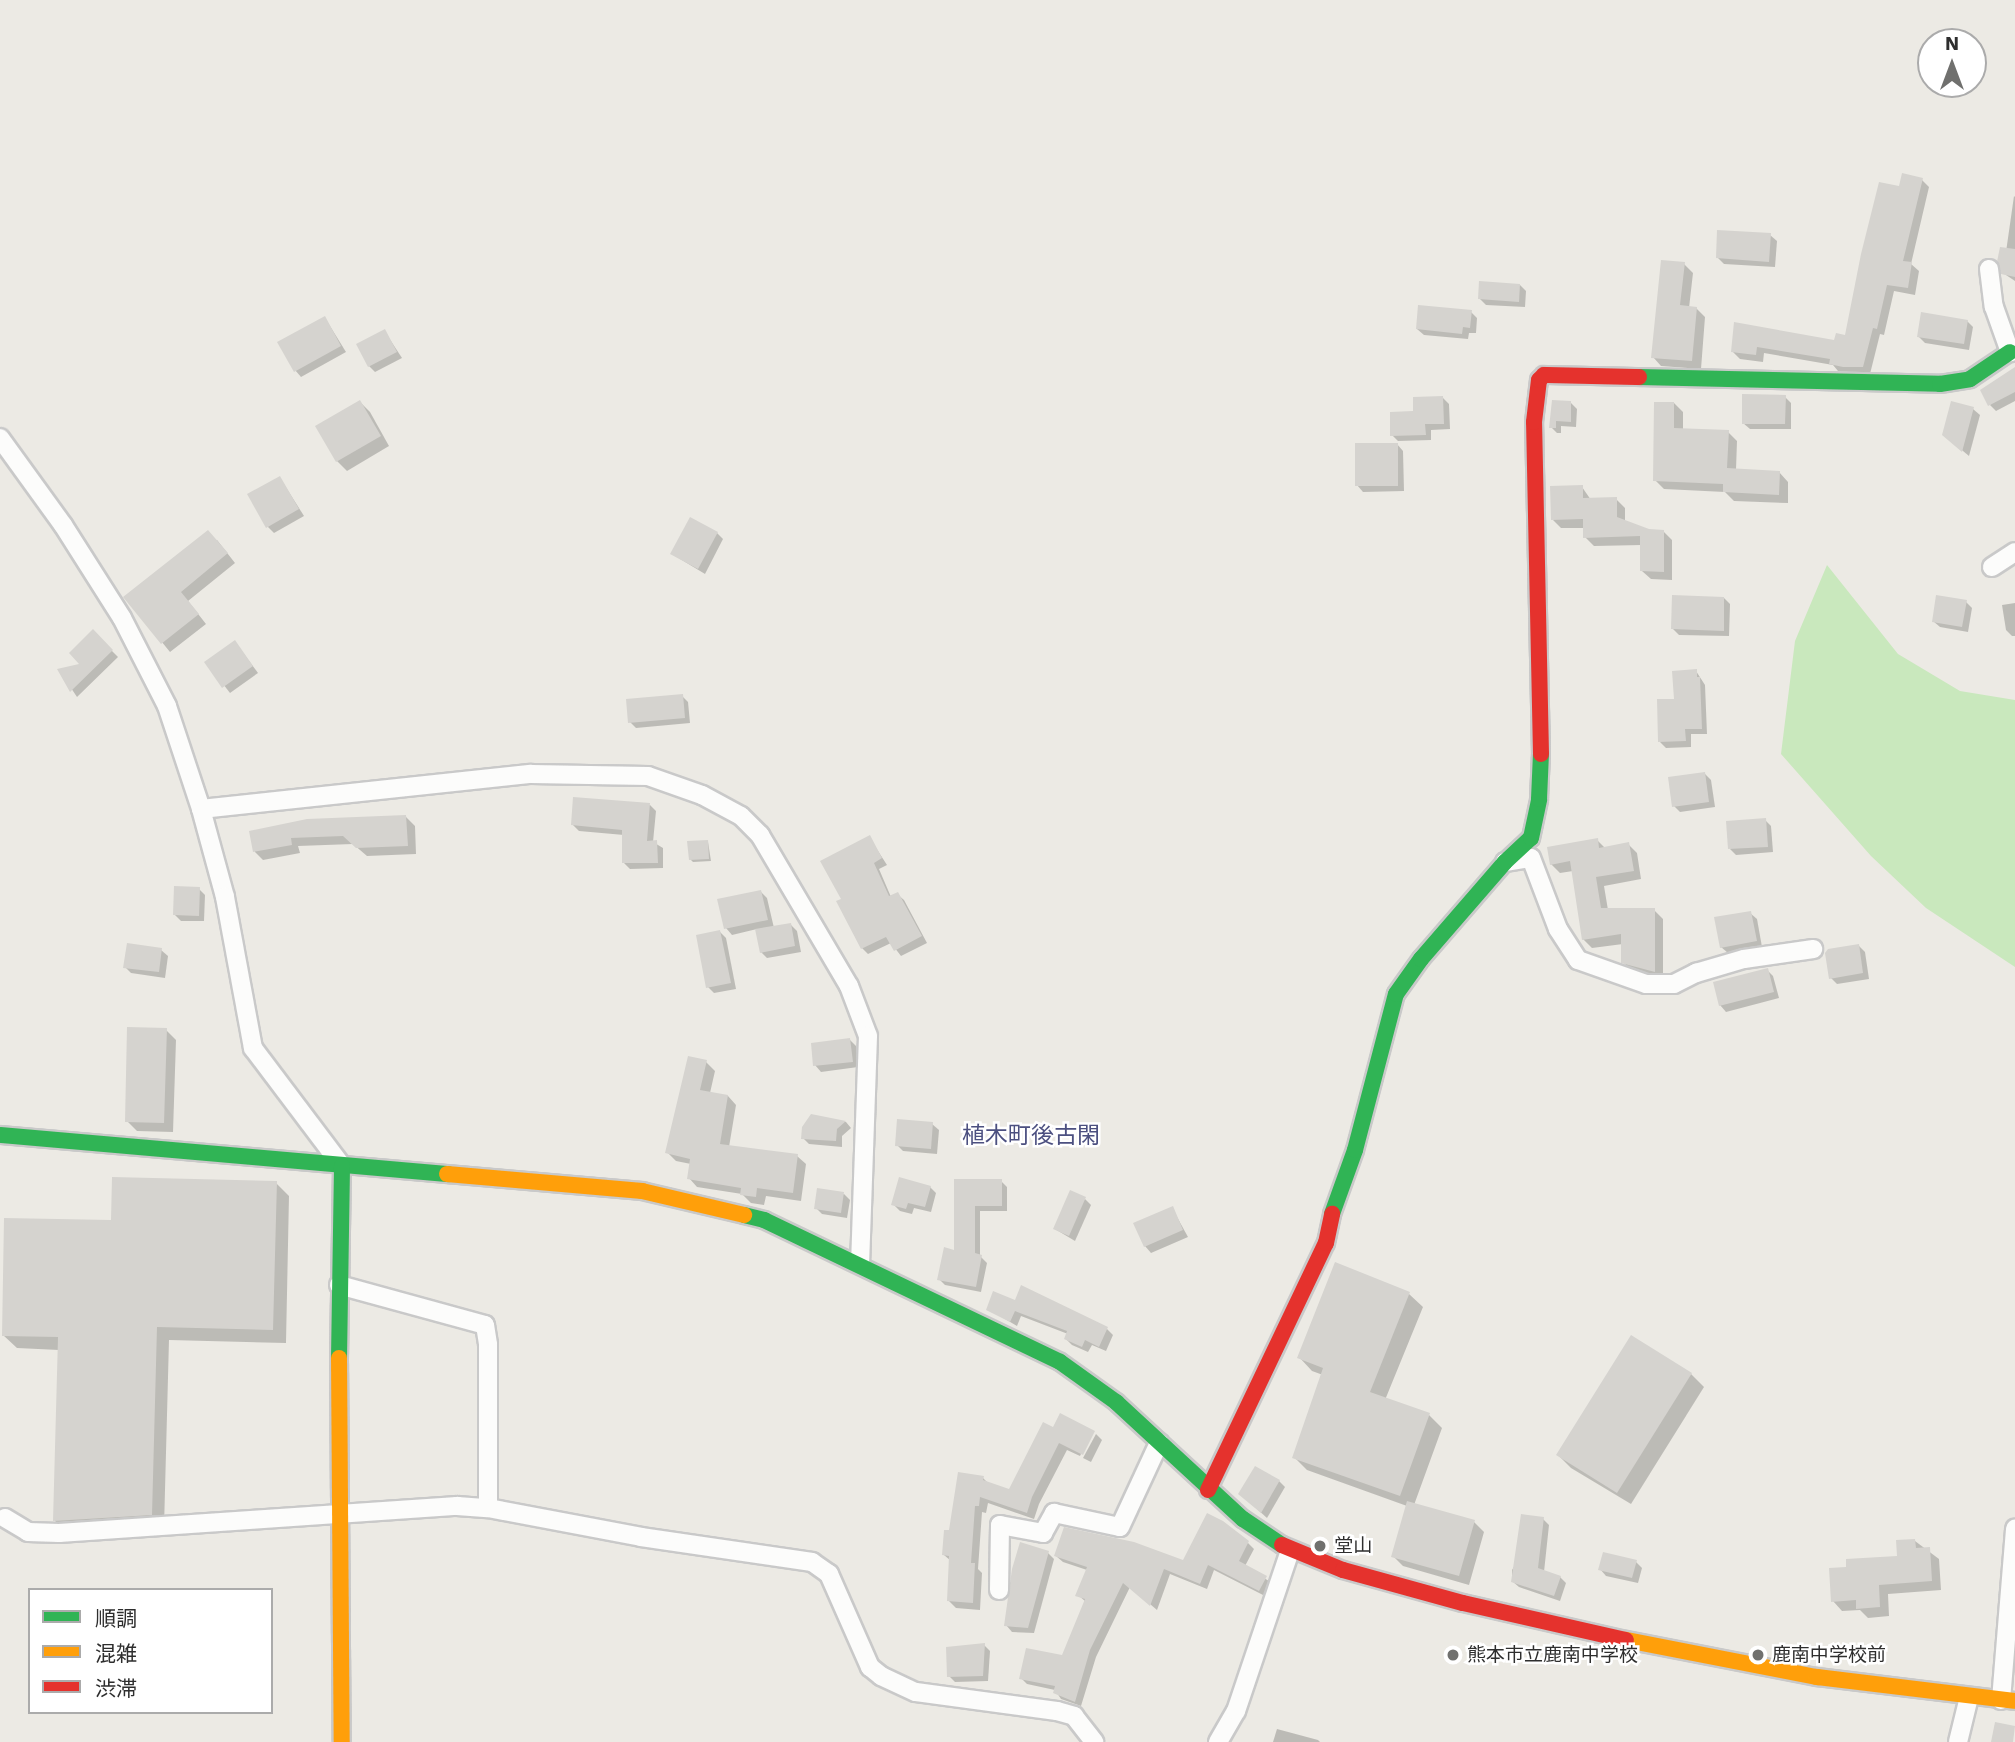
<!DOCTYPE html>
<html>
<head>
<meta charset="utf-8">
<style>
	body { margin:0 }
	#map { position:relative; width:2015px; height:1742px; overflow:hidden; background:#eceae4; font-family:"Work Sans","Noto Sans JP",sans-serif }
	div>[style] { position:absolute }
	.green>* { inset:0; background:#c9e8bd }
	.shadow>* { inset:0; background:#0003 }
	.building>* { inset:0; background:#d5d3cf }
	.roads { filter:drop-shadow(2px 0 #c9c9c9) drop-shadow(-2px 0 #c9c9c9) drop-shadow(0 2px #c9c9c9) drop-shadow(0 -2px #c9c9c9) }
	.street>* { height:18px; margin:-9px; padding:0 9px; transform-origin:9px; border-radius:9px; background:#fcfcfb }
	.fast>* { height:16px; margin:-8px; padding:0 8px; transform-origin:8px; border-radius:8px; background:#30b455 }
	.slow>* { height:16px; margin:-8px; padding:0 8px; transform-origin:8px; border-radius:8px; background:#ff9f0a }
	.jam>* { height:16px; margin:-8px; padding:0 8px; transform-origin:8px; border-radius:8px; background:#e5322d }
	.dots>* { width:19px; height:19px; translate:-50% -50%; box-sizing:border-box; border:4px solid #fff; border-radius:50% }
	span { translate:-50% -50%; white-space:nowrap; text-align:center; line-height:1.15; -webkit-text-stroke:5px #fff; paint-order:stroke }
	.poi-label { font-size:19px; color:#2e2e2e }
	.left { translate:0 -50%; text-align:left }
	.quarter-label { font-size:23px; color:#4c5080 }
	.legend { position:absolute; left:28px; top:1588px; width:245px; height:126px; box-sizing:border-box; background:#fff; border:2px solid #ababab; margin:0; padding:9px 12px; list-style:none; font-size:21px; color:#2e2e2e }
	.legend li { display:flex; align-items:center; gap:14px; height:35px }
	.legend b { width:35px; border:2px solid #ababab }
	.north { position:absolute; left:1917px; top:28px; width:70px; height:70px; box-sizing:border-box; background:#fff; border:2px solid #ababab; border-radius:50%; rotate:0deg; font-size:19px; font-weight:700; line-height:28px; text-align:center; color:#2e2e2e }
	.north::after { content:''; display:block; margin:auto; width:24px; height:32px; background:#70706e; clip-path:polygon(50% 0,100% 100%,50% 72%,0 100%) }
</style>
</head>
<body>
<div id="map">
	<div class="green">
		<div style="clip-path:polygon(1827px 565px,1898px 654px,1960px 691px,2015px 700px,2015px 967px,1926px 908px,1871px 856px,1781px 754px,1795px 641px)"></div>
	</div>
	<div class="shadow">
		<div style="clip-path:polygon(1922px 180px,1929px 187px,1911px 264px,1919px 271px,1915px 295px,1894px 291px,1884px 335px,1880px 334px,1870px 374px,1838px 371px,1833px 365px,1764px 353px,1763px 362px,1740px 359px,1733px 352px,1736px 324px,1836px 342px,1847px 337px,1900px 188px)"></div>
		<div style="clip-path:polygon(2014px 196px,2015px 197px,2015px 281px,2003px 273px)"></div>
		<div style="clip-path:polygon(1770px 235px,1777px 241px,1775px 267px,1724px 264px,1718px 258px)"></div>
		<div style="clip-path:polygon(1684px 264px,1693px 273px,1689px 308px,1696px 308px,1705px 317px,1701px 369px,1661px 366px,1653px 357px)"></div>
		<div style="clip-path:polygon(1520px 285px,1526px 291px,1525px 307px,1486px 305px,1480px 299px)"></div>
		<div style="clip-path:polygon(1471px 312px,1477px 318px,1476px 333px,1469px 333px,1468px 339px,1424px 335px,1417px 329px)"></div>
		<div style="clip-path:polygon(325px 318px,346px 352px,301px 377px,295px 370px)"></div>
		<div style="clip-path:polygon(1967px 321px,1973px 327px,1969px 350px,1925px 343px,1919px 337px)"></div>
		<div style="clip-path:polygon(385px 332px,402px 358px,375px 372px,369px 366px)"></div>
		<div style="clip-path:polygon(2015px 369px,2015px 401px,1996px 411px,1990px 405px)"></div>
		<div style="clip-path:polygon(1785px 397px,1791px 403px,1791px 429px,1750px 429px,1743px 423px)"></div>
		<div style="clip-path:polygon(1443px 398px,1449px 404px,1450px 429px,1431px 430px,1431px 440px,1398px 441px,1392px 435px,1415px 413px)"></div>
		<div style="clip-path:polygon(360px 402px,370px 412px,389px 446px,347px 471px,337px 461px)"></div>
		<div style="clip-path:polygon(1571px 403px,1577px 409px,1576px 427px,1561px 426px,1561px 433px,1557px 433px,1551px 427px)"></div>
		<div style="clip-path:polygon(1674px 403px,1683px 412px,1683px 430px,1728px 432px,1737px 441px,1736px 470px,1779px 472px,1788px 482px,1788px 503px,1734px 501px,1725px 492px,1664px 489px,1655px 480px)"></div>
		<div style="clip-path:polygon(1973px 409px,1980px 415px,1969px 456px,1951px 441px)"></div>
		<div style="clip-path:polygon(1397px 444px,1403px 451px,1404px 491px,1363px 492px,1357px 485px)"></div>
		<div style="clip-path:polygon(280px 478px,304px 516px,274px 533px,268px 527px)"></div>
		<div style="clip-path:polygon(1582px 487px,1591px 500px,1616px 499px,1625px 508px,1625px 522px,1649px 531px,1663px 531px,1672px 540px,1672px 580px,1651px 579px,1642px 571px,1642px 545px,1594px 546px,1585px 537px,1585px 528px,1561px 528px,1553px 520px)"></div>
		<div style="clip-path:polygon(717px 533px,723px 539px,705px 574px,672px 554px)"></div>
		<div style="clip-path:polygon(217px 540px,235px 563px,188px 601px,206px 624px,170px 652px,126px 598px)"></div>
		<div style="clip-path:polygon(1724px 598px,1730px 604px,1729px 636px,1679px 635px,1673px 629px)"></div>
		<div style="clip-path:polygon(1966px 602px,1972px 608px,1968px 632px,1940px 627px,1933px 621px)"></div>
		<div style="clip-path:polygon(2015px 603px,2015px 636px,2012px 636px,2006px 630px,2002px 605px)"></div>
		<div style="clip-path:polygon(93px 632px,118px 657px,77px 697px,59px 670px,82px 665px)"></div>
		<div style="clip-path:polygon(235px 642px,258px 673px,230px 693px,206px 662px)"></div>
		<div style="clip-path:polygon(1696px 671px,1705px 685px,1707px 734px,1691px 734px,1691px 747px,1666px 748px,1660px 742px,1676px 700px)"></div>
		<div style="clip-path:polygon(682px 696px,688px 702px,690px 723px,636px 728px,630px 722px)"></div>
		<div style="clip-path:polygon(1705px 774px,1711px 780px,1715px 807px,1680px 812px,1674px 806px)"></div>
		<div style="clip-path:polygon(650px 805px,656px 811px,653px 842px,663px 848px,663px 868px,630px 869px,624px 863px,624px 835px,579px 831px,573px 825px)"></div>
		<div style="clip-path:polygon(406px 817px,415px 826px,416px 854px,367px 856px,353px 844px,298px 846px,300px 853px,263px 860px,255px 852px,251px 833px)"></div>
		<div style="clip-path:polygon(1765px 820px,1771px 826px,1773px 852px,1736px 855px,1730px 849px)"></div>
		<div style="clip-path:polygon(869px 837px,887px 865px,879px 869px,891px 897px,897px 894px,904px 900px,927px 943px,901px 956px,891px 943px,868px 954px,862px 948px,843px 900px)"></div>
		<div style="clip-path:polygon(1597px 840px,1605px 848px,1628px 844px,1637px 853px,1641px 879px,1604px 886px,1608px 910px,1654px 910px,1663px 919px,1663px 980px,1632px 971px,1623px 962px,1623px 944px,1592px 948px,1583px 939px,1573px 871px,1560px 873px,1551px 864px)"></div>
		<div style="clip-path:polygon(708px 842px,711px 861px,693px 862px,690px 859px)"></div>
		<div style="clip-path:polygon(199px 889px,205px 895px,204px 921px,181px 921px,175px 915px)"></div>
		<div style="clip-path:polygon(761px 892px,767px 898px,774px 928px,791px 925px,797px 931px,801px 952px,767px 958px,761px 952px,757px 929px,732px 935px,726px 928px)"></div>
		<div style="clip-path:polygon(1750px 913px,1757px 919px,1762px 947px,1728px 953px,1721px 947px)"></div>
		<div style="clip-path:polygon(720px 932px,726px 938px,736px 989px,714px 993px,708px 987px)"></div>
		<div style="clip-path:polygon(1859px 946px,1865px 952px,1869px 979px,1837px 984px,1831px 978px)"></div>
		<div style="clip-path:polygon(161px 950px,168px 956px,165px 978px,131px 973px,125px 967px)"></div>
		<div style="clip-path:polygon(1767px 970px,1773px 976px,1779px 998px,1726px 1012px,1720px 1005px)"></div>
		<div style="clip-path:polygon(166px 1030px,176px 1040px,173px 1132px,137px 1131px,127px 1121px)"></div>
		<div style="clip-path:polygon(850px 1040px,856px 1046px,858px 1067px,821px 1072px,815px 1065px)"></div>
		<div style="clip-path:polygon(706px 1062px,715px 1071px,710px 1093px,728px 1096px,736px 1105px,729px 1147px,797px 1156px,806px 1164px,801px 1201px,766px 1196px,764px 1205px,751px 1203px,742px 1194px,697px 1187px,689px 1178px,691px 1164px,676px 1161px,667px 1152px)"></div>
		<div style="clip-path:polygon(812px 1116px,846px 1122px,851px 1128px,842px 1136px,842px 1147px,809px 1144px,803px 1138px)"></div>
		<div style="clip-path:polygon(932px 1124px,939px 1130px,937px 1154px,903px 1151px,897px 1145px)"></div>
		<div style="clip-path:polygon(956px 1181px,1001px 1181px,1007px 1187px,1007px 1211px,980px 1211px,980px 1256px,987px 1263px,981px 1292px,945px 1285px,939px 1279px,956px 1252px)"></div>
		<div style="clip-path:polygon(276px 1183px,289px 1196px,286px 1343px,169px 1340px,164px 1528px,68px 1534px,55px 1521px,59px 1350px,17px 1348px,3px 1335px,113px 1222px)"></div>
		<div style="clip-path:polygon(930px 1187px,936px 1193px,931px 1212px,914px 1208px,912px 1214px,900px 1211px,893px 1204px)"></div>
		<div style="clip-path:polygon(844px 1194px,850px 1200px,847px 1218px,822px 1214px,816px 1208px)"></div>
		<div style="clip-path:polygon(1085px 1199px,1091px 1205px,1075px 1241px,1055px 1229px)"></div>
		<div style="clip-path:polygon(1172px 1208px,1188px 1237px,1151px 1253px,1145px 1246px)"></div>
		<div style="clip-path:polygon(1336px 1264px,1409px 1294px,1423px 1307px,1385px 1400px,1429px 1415px,1442px 1428px,1414px 1505px,1474px 1522px,1484px 1532px,1469px 1585px,1403px 1566px,1393px 1556px,1407px 1506px,1307px 1470px,1294px 1457px,1323px 1375px,1312px 1371px,1299px 1357px)"></div>
		<div style="clip-path:polygon(1022px 1287px,1107px 1329px,1113px 1335px,1106px 1351px,1092px 1345px,1088px 1352px,1072px 1345px,1066px 1339px,1068px 1334px,1021px 1316px,1017px 1326px,988px 1309px,1016px 1302px)"></div>
		<div style="clip-path:polygon(1691px 1374px,1704px 1387px,1631px 1504px,1571px 1468px,1558px 1455px)"></div>
		<div style="clip-path:polygon(1053px 1429px,1092px 1432px,1080px 1456px,1067px 1450px,1039px 1504px,1034px 1519px,988px 1503px,986px 1513px,982px 1512px,978px 1569px,982px 1573px,980px 1610px,956px 1608px,949px 1601px,951px 1561px,944px 1555px,950px 1532px,983px 1478px,989px 1484px,1010px 1491px)"></div>
		<div style="clip-path:polygon(1096px 1434px,1102px 1440px,1091px 1462px,1083px 1458px)"></div>
		<div style="clip-path:polygon(1279px 1481px,1285px 1487px,1267px 1518px,1247px 1500px)"></div>
		<div style="clip-path:polygon(1543px 1519px,1549px 1525px,1544px 1572px,1560px 1577px,1566px 1583px,1560px 1601px,1519px 1587px,1512px 1581px,1512px 1570px)"></div>
		<div style="clip-path:polygon(1915px 1541px,1939px 1559px,1941px 1590px,1888px 1594px,1889px 1616px,1868px 1618px,1860px 1610px,1842px 1611px,1833px 1601px,1848px 1569px,1898px 1558px)"></div>
		<div style="clip-path:polygon(1248px 1543px,1254px 1549px,1245px 1566px,1272px 1583px,1265px 1596px,1214px 1570px,1207px 1589px,1170px 1574px,1157px 1610px,1130px 1587px,1096px 1657px,1081px 1706px,1061px 1699px,1055px 1690px,1027px 1684px,1021px 1678px,1063px 1657px,1086px 1602px,1078px 1595px,1087px 1570px,1063px 1562px,1056px 1556px,1183px 1562px)"></div>
		<div style="clip-path:polygon(1048px 1553px,1054px 1559px,1034px 1633px,1012px 1632px,1006px 1625px)"></div>
		<div style="clip-path:polygon(1636px 1562px,1642px 1568px,1638px 1583px,1606px 1576px,1600px 1569px)"></div>
		<div style="clip-path:polygon(984px 1645px,990px 1651px,988px 1681px,955px 1682px,949px 1676px)"></div>
		<div style="clip-path:polygon(1277px 1729px,1318px 1740px,1320px 1742px,1273px 1742px)"></div>
	</div>
	<div class="building">
		<div style="clip-path:polygon(1902px 173px,1923px 178px,1903px 261px,1912px 262px,1908px 288px,1887px 285px,1877px 329px,1873px 328px,1863px 367px,1843px 367px,1829px 364px,1830px 359px,1757px 347px,1756px 355px,1731px 352px,1734px 322px,1834px 340px,1836px 333px,1845px 335px,1861px 254px,1879px 182px,1899px 186px)"></div>
		<div style="clip-path:polygon(1717px 230px,1771px 233px,1769px 262px,1716px 258px)"></div>
		<div style="clip-path:polygon(2000px 247px,2015px 249px,2015px 277px,2001px 274px,1997px 262px)"></div>
		<div style="clip-path:polygon(1661px 260px,1685px 262px,1680px 305px,1697px 307px,1692px 361px,1651px 358px)"></div>
		<div style="clip-path:polygon(1479px 281px,1520px 284px,1519px 302px,1478px 299px)"></div>
		<div style="clip-path:polygon(1418px 305px,1472px 310px,1470px 328px,1463px 327px,1462px 334px,1416px 329px)"></div>
		<div style="clip-path:polygon(1921px 312px,1968px 320px,1964px 344px,1917px 337px)"></div>
		<div style="clip-path:polygon(325px 316px,341px 346px,294px 372px,277px 342px)"></div>
		<div style="clip-path:polygon(385px 329px,397px 352px,368px 367px,356px 344px)"></div>
		<div style="clip-path:polygon(2015px 367px,2015px 392px,1988px 406px,1980px 390px)"></div>
		<div style="clip-path:polygon(1742px 394px,1786px 395px,1785px 424px,1742px 424px)"></div>
		<div style="clip-path:polygon(1443px 396px,1444px 424px,1425px 424px,1426px 435px,1390px 436px,1390px 412px,1413px 411px,1413px 397px)"></div>
		<div style="clip-path:polygon(360px 400px,381px 436px,336px 462px,315px 426px)"></div>
		<div style="clip-path:polygon(1552px 400px,1571px 401px,1571px 422px,1556px 421px,1556px 428px,1549px 428px)"></div>
		<div style="clip-path:polygon(1951px 401px,1974px 407px,1962px 452px,1942px 435px)"></div>
		<div style="clip-path:polygon(1654px 402px,1674px 402px,1674px 428px,1729px 430px,1727px 468px,1780px 471px,1779px 495px,1723px 492px,1723px 484px,1653px 481px)"></div>
		<div style="clip-path:polygon(1355px 443px,1398px 443px,1398px 486px,1355px 486px)"></div>
		<div style="clip-path:polygon(280px 476px,299px 509px,266px 528px,247px 494px)"></div>
		<div style="clip-path:polygon(1583px 485px,1583px 498px,1617px 497px,1617px 517px,1649px 529px,1664px 530px,1664px 572px,1640px 571px,1640px 536px,1583px 538px,1583px 519px,1551px 520px,1550px 486px)"></div>
		<div style="clip-path:polygon(690px 517px,718px 532px,698px 569px,670px 554px)"></div>
		<div style="clip-path:polygon(208px 530px,228px 553px,181px 592px,199px 614px,161px 644px,123px 597px)"></div>
		<div style="clip-path:polygon(1672px 595px,1724px 597px,1724px 631px,1671px 629px)"></div>
		<div style="clip-path:polygon(1936px 595px,1967px 600px,1962px 627px,1932px 622px)"></div>
		<div style="clip-path:polygon(93px 629px,113px 650px,70px 692px,57px 669px,79px 664px,69px 653px)"></div>
		<div style="clip-path:polygon(235px 640px,253px 666px,222px 688px,204px 662px)"></div>
		<div style="clip-path:polygon(1697px 669px,1697px 677px,1700px 677px,1702px 729px,1685px 729px,1686px 741px,1658px 742px,1657px 699px,1674px 699px,1672px 671px)"></div>
		<div style="clip-path:polygon(683px 694px,685px 718px,628px 723px,626px 699px)"></div>
		<div style="clip-path:polygon(1705px 772px,1709px 802px,1672px 807px,1668px 777px)"></div>
		<div style="clip-path:polygon(573px 797px,650px 803px,647px 841px,657px 840px,658px 863px,622px 863px,622px 830px,571px 825px)"></div>
		<div style="clip-path:polygon(406px 815px,408px 846px,356px 848px,343px 836px,291px 838px,292px 845px,253px 852px,249px 831px,307px 819px)"></div>
		<div style="clip-path:polygon(1766px 818px,1768px 847px,1728px 849px,1726px 821px)"></div>
		<div style="clip-path:polygon(870px 835px,882px 858px,874px 863px,889px 896px,898px 892px,922px 936px,894px 951px,886px 937px,861px 949px,836px 901px,841px 899px,820px 861px)"></div>
		<div style="clip-path:polygon(1598px 838px,1599px 848px,1629px 842px,1634px 871px,1596px 877px,1601px 908px,1655px 908px,1655px 972px,1621px 963px,1621px 934px,1582px 940px,1570px 861px,1550px 865px,1547px 847px)"></div>
		<div style="clip-path:polygon(708px 840px,709px 859px,689px 860px,687px 841px)"></div>
		<div style="clip-path:polygon(174px 886px,200px 887px,199px 916px,173px 915px)"></div>
		<div style="clip-path:polygon(761px 890px,768px 920px,724px 929px,717px 899px)"></div>
		<div style="clip-path:polygon(1751px 911px,1757px 941px,1720px 948px,1714px 917px)"></div>
		<div style="clip-path:polygon(791px 923px,795px 946px,760px 953px,755px 929px)"></div>
		<div style="clip-path:polygon(720px 930px,731px 983px,706px 988px,696px 935px)"></div>
		<div style="clip-path:polygon(127px 943px,162px 948px,159px 972px,123px 968px)"></div>
		<div style="clip-path:polygon(1859px 944px,1863px 973px,1829px 979px,1825px 953px,1828px 949px)"></div>
		<div style="clip-path:polygon(1768px 968px,1774px 992px,1719px 1006px,1713px 982px)"></div>
		<div style="clip-path:polygon(127px 1027px,167px 1028px,164px 1123px,125px 1122px)"></div>
		<div style="clip-path:polygon(850px 1038px,853px 1062px,813px 1066px,811px 1043px)"></div>
		<div style="clip-path:polygon(688px 1056px,707px 1060px,700px 1090px,728px 1095px,720px 1144px,798px 1154px,793px 1193px,757px 1188px,756px 1197px,740px 1195px,741px 1188px,687px 1179px,690px 1159px,665px 1153px)"></div>
		<div style="clip-path:polygon(811px 1114px,846px 1121px,837px 1129px,836px 1141px,801px 1139px,802px 1127px)"></div>
		<div style="clip-path:polygon(897px 1119px,933px 1122px,931px 1149px,895px 1146px)"></div>
		<div style="clip-path:polygon(112px 1177px,277px 1181px,273px 1330px,157px 1327px,152px 1515px,53px 1521px,58px 1337px,2px 1336px,4px 1218px,111px 1220px)"></div>
		<div style="clip-path:polygon(899px 1177px,931px 1186px,925px 1207px,908px 1203px,906px 1209px,891px 1205px)"></div>
		<div style="clip-path:polygon(954px 1179px,1002px 1179px,1002px 1206px,975px 1206px,975px 1253px,982px 1255px,976px 1287px,937px 1280px,944px 1247px,954px 1250px)"></div>
		<div style="clip-path:polygon(817px 1188px,844px 1192px,841px 1213px,814px 1209px)"></div>
		<div style="clip-path:polygon(1070px 1190px,1086px 1197px,1069px 1236px,1053px 1229px)"></div>
		<div style="clip-path:polygon(1173px 1206px,1183px 1230px,1144px 1247px,1133px 1223px)"></div>
		<div style="clip-path:polygon(1335px 1262px,1410px 1292px,1370px 1392px,1430px 1413px,1400px 1496px,1292px 1458px,1323px 1368px,1297px 1358px)"></div>
		<div style="clip-path:polygon(1021px 1285px,1108px 1327px,1099px 1347px,1085px 1340px,1082px 1347px,1064px 1339px,1067px 1331px,1015px 1311px,1010px 1322px,986px 1310px,993px 1291px,1015px 1300px)"></div>
		<div style="clip-path:polygon(1631px 1335px,1692px 1373px,1617px 1493px,1556px 1455px)"></div>
		<div style="clip-path:polygon(1060px 1413px,1095px 1431px,1083px 1455px,1059px 1443px,1032px 1497px,1027px 1513px,980px 1497px,979px 1506px,975px 1506px,971px 1563px,975px 1563px,973px 1603px,947px 1601px,949px 1556px,942px 1555px,944px 1530px,949px 1530px,958px 1472px,984px 1476px,983px 1480px,1009px 1489px,1043px 1422px,1053px 1427px)"></div>
		<div style="clip-path:polygon(1255px 1466px,1280px 1480px,1261px 1513px,1238px 1494px)"></div>
		<div style="clip-path:polygon(1407px 1501px,1475px 1520px,1459px 1576px,1391px 1557px)"></div>
		<div style="clip-path:polygon(1207px 1513px,1223px 1521px,1249px 1541px,1239px 1561px,1267px 1576px,1259px 1591px,1208px 1565px,1200px 1584px,1164px 1569px,1150px 1606px,1123px 1583px,1090px 1650px,1075px 1702px,1053px 1693px,1055px 1686px,1019px 1679px,1026px 1648px,1062px 1655px,1085px 1599px,1075px 1596px,1087px 1567px,1054px 1556px,1064px 1527px,1134px 1542px,1183px 1560px)"></div>
		<div style="clip-path:polygon(1521px 1514px,1544px 1517px,1538px 1568px,1561px 1576px,1554px 1596px,1511px 1582px)"></div>
		<div style="clip-path:polygon(1915px 1539px,1916px 1548px,1930px 1547px,1932px 1581px,1879px 1585px,1880px 1607px,1856px 1609px,1856px 1600px,1831px 1602px,1829px 1568px,1846px 1567px,1846px 1559px,1897px 1556px,1896px 1540px)"></div>
		<div style="clip-path:polygon(1020px 1542px,1049px 1551px,1028px 1628px,1004px 1626px,1012px 1569px)"></div>
		<div style="clip-path:polygon(1603px 1552px,1637px 1560px,1632px 1578px,1598px 1570px)"></div>
		<div style="clip-path:polygon(985px 1643px,983px 1676px,947px 1677px,946px 1647px)"></div>
		<div style="clip-path:polygon(1995px 1722px,2015px 1726px,2013px 1742px,1991px 1742px)"></div>
	</div>
	<div class="roads">
		<div class="street">
			<div style="left:1989px;top:269px;width:38px;rotate:83deg"></div>
			<div style="left:1994px;top:307px;width:48px;rotate:70.4deg"></div>
			<div style="left:2010px;top:352px;width:5px;rotate:-11deg"></div>
			<div style="left:0;top:438px;width:107px;rotate:54.1deg"></div>
			<div style="left:63px;top:525px;width:110px;rotate:57.6deg"></div>
			<div style="left:122px;top:618px;width:99px;rotate:62.9deg"></div>
			<div style="left:167px;top:706px;width:108px;rotate:71.7deg"></div>
			<div style="left:201px;top:809px;width:91px;rotate:74.7deg"></div>
			<div style="left:225px;top:897px;width:154px;rotate:79.5deg"></div>
			<div style="left:253px;top:1048px;width:148px;rotate:53deg"></div>
			<div style="left:1992px;top:567px;width:27px;rotate:-33deg"></div>
			<div style="left:201px;top:809px;width:332px;rotate:-6.1deg"></div>
			<div style="left:531px;top:774px;width:117px;rotate:1deg"></div>
			<div style="left:648px;top:776px;width:57px;rotate:19.4deg"></div>
			<div style="left:702px;top:795px;width:44px;rotate:28.3deg"></div>
			<div style="left:741px;top:816px;width:27px;rotate:45deg"></div>
			<div style="left:760px;top:835px;width:175px;rotate:59.5deg"></div>
			<div style="left:849px;top:986px;width:53px;rotate:69.2deg"></div>
			<div style="left:868px;top:1036px;width:228px;rotate:92deg"></div>
			<div style="left:1505px;top:862px;width:26px;rotate:-9deg"></div>
			<div style="left:1531px;top:858px;width:76px;rotate:69.2deg"></div>
			<div style="left:1558px;top:929px;width:37px;rotate:57deg"></div>
			<div style="left:1578px;top:960px;width:72px;rotate:19.4deg"></div>
			<div style="left:1646px;top:984px;width:28px"></div>
			<div style="left:1674px;top:984px;width:25px;rotate:-27deg"></div>
			<div style="left:1696px;top:973px;width:50px;rotate:-16.3deg"></div>
			<div style="left:1744px;top:959px;width:70px;rotate:-8.2deg"></div>
			<div style="left:339px;top:1285px;width:151px;rotate:15.3deg"></div>
			<div style="left:485px;top:1325px;width:20px;rotate:81deg"></div>
			<div style="left:488px;top:1345px;width:163px;rotate:90deg"></div>
			<div style="left:5px;top:1518px;width:27px;rotate:31deg"></div>
			<div style="left:28px;top:1532px;width:31px;rotate:2deg"></div>
			<div style="left:59px;top:1533px;width:399px;rotate:-3.9deg"></div>
			<div style="left:457px;top:1506px;width:31px;rotate:4deg"></div>
			<div style="left:488px;top:1508px;width:156px;rotate:10.7deg"></div>
			<div style="left:641px;top:1537px;width:173px;rotate:8.3deg"></div>
			<div style="left:812px;top:1562px;width:21px;rotate:35deg"></div>
			<div style="left:829px;top:1574px;width:102px;rotate:66.2deg"></div>
			<div style="left:870px;top:1667px;width:14px;rotate:39deg"></div>
			<div style="left:881px;top:1676px;width:38px;rotate:25deg"></div>
			<div style="left:916px;top:1692px;width:142px;rotate:7.7deg"></div>
			<div style="left:1057px;top:1711px;width:18px;rotate:16deg"></div>
			<div style="left:1074px;top:1716px;width:33px;rotate:52deg"></div>
			<div style="left:999px;top:1590px;width:65px;rotate:-89.1deg"></div>
			<div style="left:1000px;top:1525px;width:44px;rotate:10.5deg"></div>
			<div style="left:1043px;top:1533px;width:23px;rotate:-61deg"></div>
			<div style="left:1054px;top:1513px;width:67px;rotate:12deg"></div>
			<div style="left:1120px;top:1527px;width:93px;rotate:-65.1deg"></div>
			<div style="left:2001px;top:1700px;width:172px;rotate:-85.3deg"></div>
			<div style="left:1218px;top:1742px;width:36px;rotate:-60deg"></div>
			<div style="left:1236px;top:1711px;width:169px;rotate:-71.4deg"></div>
			<div style="left:1958px;top:1742px;width:46px;rotate:-76.3deg"></div>
		</div>
		<div class="fast">
			<div style="left:1639px;top:377px;width:301px;rotate:1.3deg"></div>
			<div style="left:1940px;top:384px;width:30px;rotate:-9deg"></div>
			<div style="left:1970px;top:379px;width:48px;rotate:-34deg"></div>
			<div style="left:0;top:1135px;width:449px;rotate:5deg"></div>
			<div style="left:1332px;top:1214px;width:68px;rotate:-70.2deg"></div>
			<div style="left:1355px;top:1150px;width:161px;rotate:-75.3deg"></div>
			<div style="left:1396px;top:994px;width:43px;rotate:-54.5deg"></div>
			<div style="left:1421px;top:959px;width:128px;rotate:-49.1deg"></div>
			<div style="left:1505px;top:862px;width:35px;rotate:-43deg"></div>
			<div style="left:1531px;top:838px;width:40px;rotate:-78deg"></div>
			<div style="left:1539px;top:799px;width:45px;rotate:-87.5deg"></div>
			<div style="left:744px;top:1215px;width:21px;rotate:14deg"></div>
			<div style="left:764px;top:1220px;width:328px;rotate:25.6deg"></div>
			<div style="left:1060px;top:1362px;width:69px;rotate:35.5deg"></div>
			<div style="left:1116px;top:1402px;width:173px;rotate:42.7deg"></div>
			<div style="left:1243px;top:1519px;width:47px;rotate:33.7deg"></div>
			<div style="left:339px;top:1358px;width:192px;rotate:-89.1deg"></div>
		</div>
		<div class="slow">
			<div style="left:447px;top:1174px;width:196px;rotate:5deg"></div>
			<div style="left:642px;top:1191px;width:105px;rotate:13.2deg"></div>
			<div style="left:339px;top:1358px;width:384px;rotate:89.6deg"></div>
			<div style="left:1626px;top:1640px;width:195px;rotate:11deg"></div>
			<div style="left:1817px;top:1677px;width:199px;rotate:6.9deg"></div>
		</div>
		<div class="jam">
			<div style="left:1541px;top:754px;width:332px;rotate:-91.2deg"></div>
			<div style="left:1534px;top:422px;width:42px;rotate:-83.2deg"></div>
			<div style="left:1539px;top:380px;width:7px;rotate:-45deg"></div>
			<div style="left:1544px;top:375px;width:95px;rotate:1.2deg"></div>
			<div style="left:1208px;top:1490px;width:274px;rotate:-64.5deg"></div>
			<div style="left:1326px;top:1243px;width:30px;rotate:-78deg"></div>
			<div style="left:1282px;top:1545px;width:66px;rotate:22.3deg"></div>
			<div style="left:1343px;top:1570px;width:124px;rotate:15.4deg"></div>
			<div style="left:1463px;top:1603px;width:167px;rotate:12.8deg"></div>
		</div>
	</div>
	<div class="dots">
		<div style="left:1320px;top:1546px;background:#70706e"></div>
		<div style="left:1453px;top:1655px;background:#70706e"></div>
		<div style="left:1758px;top:1655px;background:#70706e"></div>
	</div>
	<div class="poi-label">
		<span class="left" style="left:1334px;top:1546px">堂山</span>
		<span class="left" style="left:1467px;top:1655px">熊本市立鹿南中学校</span>
		<span class="left" style="left:1772px;top:1655px">鹿南中学校前</span>
	</div>
	<div class="quarter-label">
		<span style="left:1031px;top:1136px">植木町後古閑</span>
	</div>
	<ul class="legend">
	<li><b style="height:9px;background:#30b455"></b>順調</li>
	<li><b style="height:9px;background:#ff9f0a"></b>混雑</li>
	<li><b style="height:9px;background:#e5322d"></b>渋滞</li>
	</ul>
	<div class="north">N</div>
</div>
</body>
</html>
